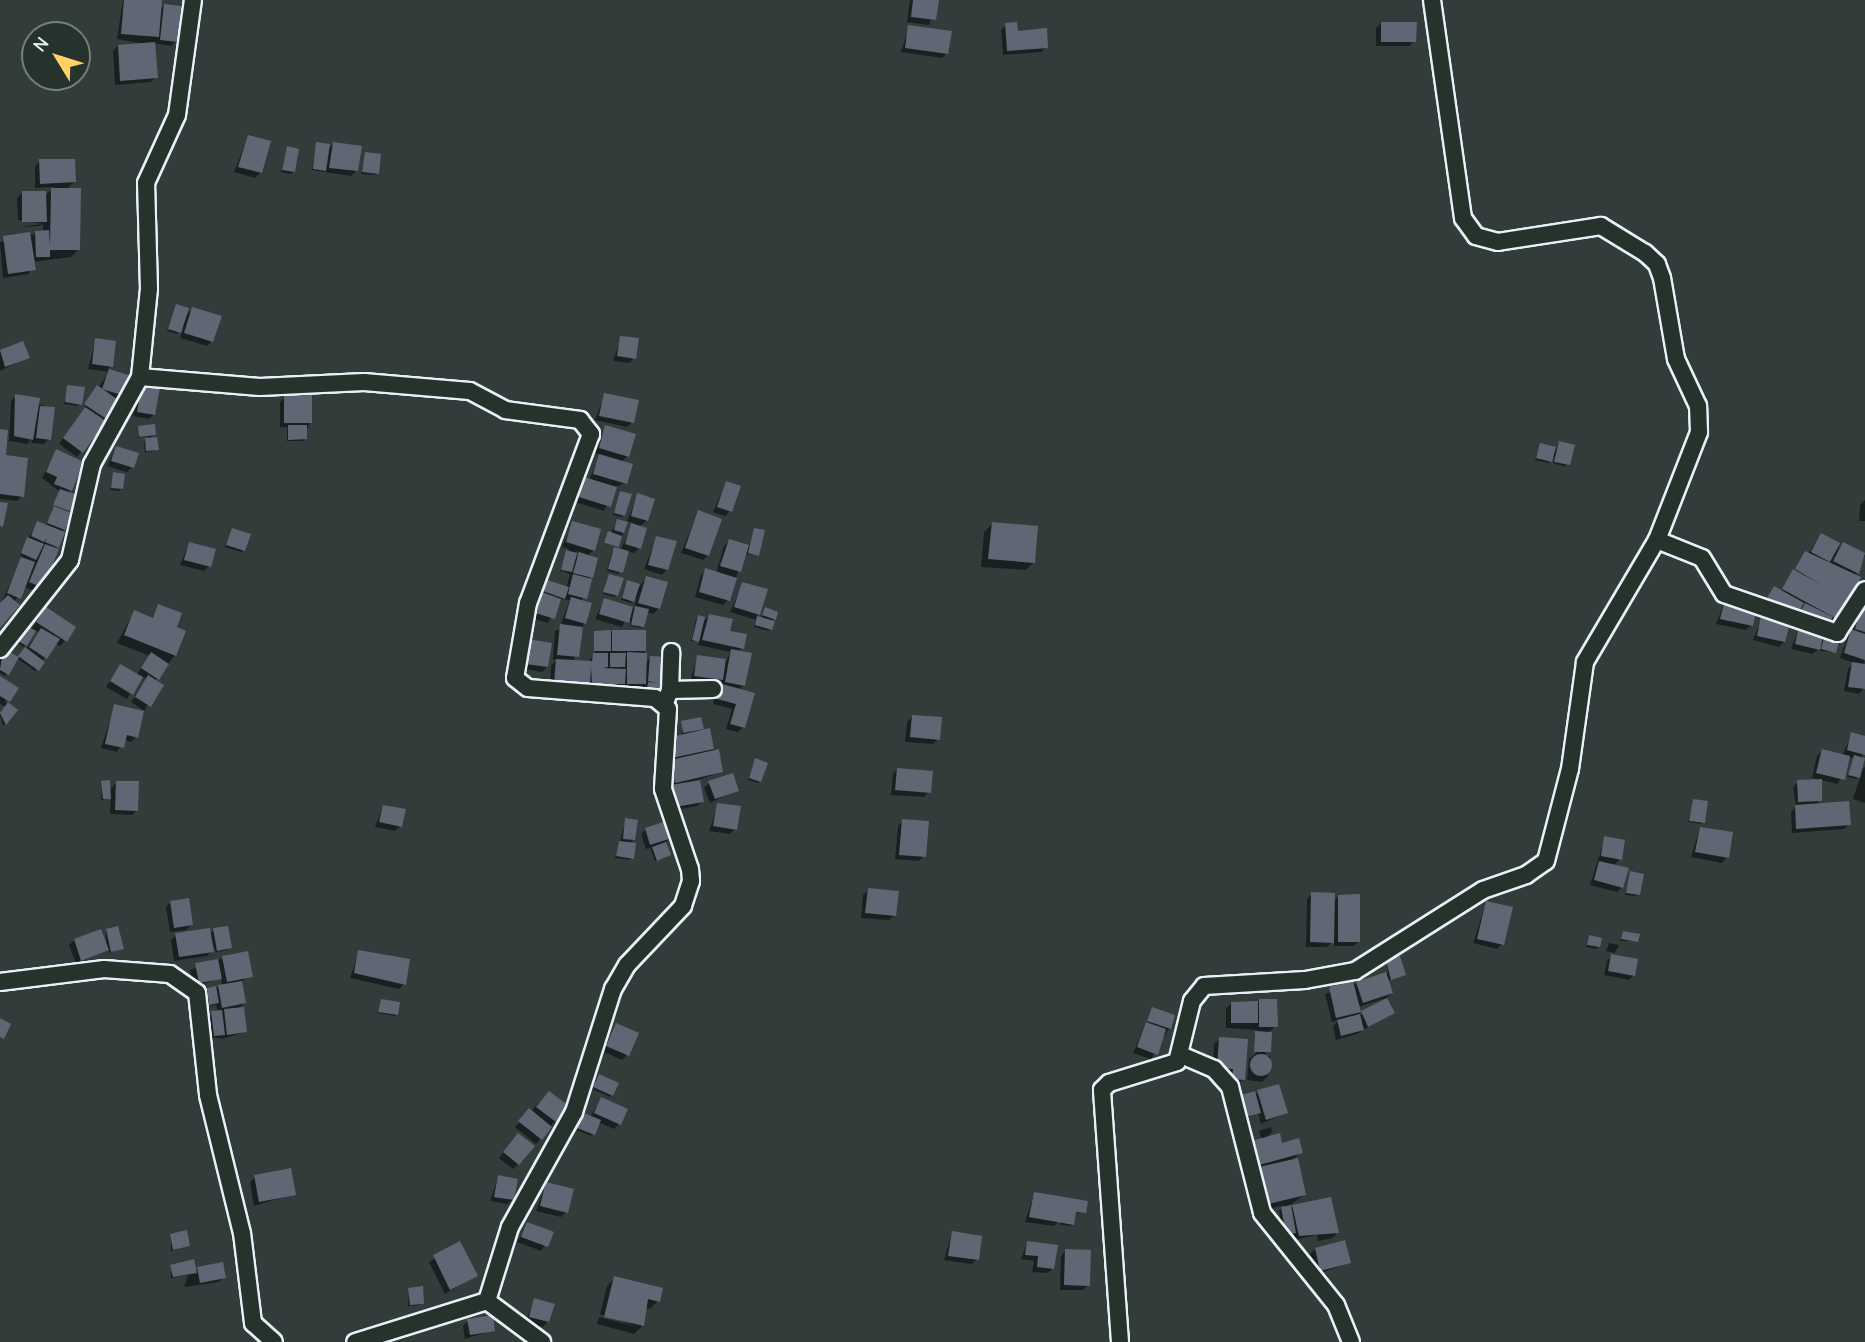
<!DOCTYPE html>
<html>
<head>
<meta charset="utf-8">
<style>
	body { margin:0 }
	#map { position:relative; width:1865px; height:1342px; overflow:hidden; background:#323d3b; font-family:"Comic Neue",sans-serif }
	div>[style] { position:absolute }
	.shadow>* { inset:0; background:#0007 }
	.building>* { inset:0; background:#606674 }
	.round { border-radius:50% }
	.roads { filter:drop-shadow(2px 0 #e8f1f8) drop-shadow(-2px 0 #e8f1f8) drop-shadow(0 2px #e8f1f8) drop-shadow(0 -2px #e8f1f8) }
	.minor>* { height:16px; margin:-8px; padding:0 8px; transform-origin:8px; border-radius:8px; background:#26332d }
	span { translate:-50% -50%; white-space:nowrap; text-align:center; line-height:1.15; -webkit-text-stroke:5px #26332d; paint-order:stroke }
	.north { position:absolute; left:21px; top:21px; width:70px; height:70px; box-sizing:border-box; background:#26332d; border:2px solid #747f7e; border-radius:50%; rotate:308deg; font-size:19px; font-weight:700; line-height:28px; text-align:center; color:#e8f1f8 }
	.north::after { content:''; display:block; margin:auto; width:24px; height:32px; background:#ffd166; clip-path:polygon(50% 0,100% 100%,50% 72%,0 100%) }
</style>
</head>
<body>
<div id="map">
	<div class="shadow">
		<div style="clip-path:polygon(123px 0,160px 0,160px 11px,164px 6px,176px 41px,171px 46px,153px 43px,156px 77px,151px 82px,115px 85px,113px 51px,118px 46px,146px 44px,117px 39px)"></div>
		<div style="clip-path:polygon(910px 0,937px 0,929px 25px,907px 22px)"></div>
		<div style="clip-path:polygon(1381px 23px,1414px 41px,1409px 46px,1376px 46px,1376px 28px)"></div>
		<div style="clip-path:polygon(1006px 25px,1016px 33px,1046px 47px,1041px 52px,1003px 55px,1001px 30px)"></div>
		<div style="clip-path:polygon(909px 27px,947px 53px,942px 58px,901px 52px)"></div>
		<div style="clip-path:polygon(248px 137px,260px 173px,255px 178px,234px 172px)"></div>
		<div style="clip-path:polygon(317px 144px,327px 150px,333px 144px,356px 171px,351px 176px,312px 170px)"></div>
		<div style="clip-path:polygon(287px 148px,293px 172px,291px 174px,281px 172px)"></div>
		<div style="clip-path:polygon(366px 154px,377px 173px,375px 175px,361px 174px)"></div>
		<div style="clip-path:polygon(40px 161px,74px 182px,66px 190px,79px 249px,71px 257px,33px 262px,29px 274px,3px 278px,0 242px,43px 232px,43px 223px,40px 226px,18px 227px,42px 224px,18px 220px,17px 198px,22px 193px,45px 196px,54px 187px,35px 188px,35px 166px)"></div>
		<div style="clip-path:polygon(176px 306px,184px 318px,192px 309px,212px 341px,207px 346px,180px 338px,183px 328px,177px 334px,167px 331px)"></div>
		<div style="clip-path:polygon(621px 338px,634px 358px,629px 363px,613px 361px)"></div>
		<div style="clip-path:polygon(96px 339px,111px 366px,107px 370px,129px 378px,123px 396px,77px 457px,59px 444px,109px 372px,88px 369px)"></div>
		<div style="clip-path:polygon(22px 344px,28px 357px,0 371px,0 352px)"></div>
		<div style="clip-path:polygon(143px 385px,154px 414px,149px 419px,133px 416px)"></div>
		<div style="clip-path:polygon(68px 387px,80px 404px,78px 406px,64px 404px)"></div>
		<div style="clip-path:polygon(605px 394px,632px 422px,627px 427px,595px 420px)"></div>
		<div style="clip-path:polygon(16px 396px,53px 409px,49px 439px,44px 444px,31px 443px,32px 439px,27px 444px,9px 441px,11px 401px)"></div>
		<div style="clip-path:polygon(285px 397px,310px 422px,303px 441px,287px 441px,287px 427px,280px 427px,280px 402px)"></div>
		<div style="clip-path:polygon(606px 427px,628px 456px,621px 462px,626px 483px,615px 487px,604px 511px,575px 502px,580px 484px,589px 480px,600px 455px,595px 453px)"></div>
		<div style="clip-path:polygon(139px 428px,154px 434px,148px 440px,155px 451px,145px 452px,144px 442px,149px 436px,138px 438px)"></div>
		<div style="clip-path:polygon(0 431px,4px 457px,22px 496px,17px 501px,0 499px)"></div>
		<div style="clip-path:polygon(1559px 443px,1566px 467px,1553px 463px,1554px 457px,1548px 463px,1535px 460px,1540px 445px,1556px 449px)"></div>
		<div style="clip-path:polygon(116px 448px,132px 467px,127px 472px,107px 466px)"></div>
		<div style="clip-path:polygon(56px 452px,70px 490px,67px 493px,76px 496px,42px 587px,37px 592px,24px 587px,0 625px,0 605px,23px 557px,20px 556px,26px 541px,38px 523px,46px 526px,60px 492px,42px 478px)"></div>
		<div style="clip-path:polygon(114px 474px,121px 489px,119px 491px,110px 490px)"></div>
		<div style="clip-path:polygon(726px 483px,730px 511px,725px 516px,713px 512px)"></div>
		<div style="clip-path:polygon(621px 493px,624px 515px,622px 517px,613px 515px)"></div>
		<div style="clip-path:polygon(638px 495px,647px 520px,639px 527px,639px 548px,634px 553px,627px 551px,619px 574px,607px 571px,612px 551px,620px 551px,633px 523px,627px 521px)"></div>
		<div style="clip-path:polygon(1865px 500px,1865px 521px,1859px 521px,1860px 505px)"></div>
		<div style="clip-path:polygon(698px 512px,708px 555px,703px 560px,681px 553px)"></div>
		<div style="clip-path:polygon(618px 521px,623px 532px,618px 546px,604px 544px)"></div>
		<div style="clip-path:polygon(evenodd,573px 523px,594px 550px,587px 556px,596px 559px,581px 602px,584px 623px,573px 662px,588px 663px,595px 652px,595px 632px,645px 632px,645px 664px,650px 658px,663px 685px,661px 694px,646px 693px,642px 686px,550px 688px,551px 666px,557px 660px,553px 660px,555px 631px,568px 627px,561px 623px,570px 600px,559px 599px,548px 623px,528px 617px,547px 582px,566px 589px,570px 574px,560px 571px,569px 549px,562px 547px,573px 523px,576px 551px,581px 553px,574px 560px,576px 551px)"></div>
		<div style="clip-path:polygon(992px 524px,1034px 562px,1026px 570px,981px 567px,984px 532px)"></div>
		<div style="clip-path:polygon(232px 530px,243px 550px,241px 552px,225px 547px)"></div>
		<div style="clip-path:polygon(754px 530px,758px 555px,744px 554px,728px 600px,723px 605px,695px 597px,701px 575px,706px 570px,716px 573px,724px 546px,729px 541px,749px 547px)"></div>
		<div style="clip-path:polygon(1822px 535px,1834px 553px,1843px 544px,1865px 555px,1838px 618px,1833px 623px,1802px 608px,1791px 619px,1764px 604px,1774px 588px,1780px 592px)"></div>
		<div style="clip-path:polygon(657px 537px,667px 569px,662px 575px,644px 569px)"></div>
		<div style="clip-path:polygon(189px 544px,209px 566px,204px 571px,180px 565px)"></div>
		<div style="clip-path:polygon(609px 576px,617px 595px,615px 597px,603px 594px)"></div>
		<div style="clip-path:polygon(646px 578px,666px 583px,658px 609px,653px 614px,646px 612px,641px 628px,630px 626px,630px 612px,622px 627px,595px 619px,604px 600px,634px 608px,637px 597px,631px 603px,621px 600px,626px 584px,640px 586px)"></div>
		<div style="clip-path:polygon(743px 584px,758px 614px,756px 617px,761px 619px,765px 609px,774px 619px,769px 631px,754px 627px,756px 620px,730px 612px)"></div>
		<div style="clip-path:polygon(1725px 601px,1751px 625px,1746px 630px,1716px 624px)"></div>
		<div style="clip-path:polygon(46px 609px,65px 641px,60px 646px,55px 643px,35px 671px,18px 659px,39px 632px,35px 630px,24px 647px,14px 641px,31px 630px)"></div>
		<div style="clip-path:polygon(1865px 609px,1864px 688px,1859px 694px,1844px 691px,1848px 669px,1854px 663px,1840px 658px,1857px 613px)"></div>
		<div style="clip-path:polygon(134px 612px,176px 625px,175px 655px,155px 681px,145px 711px,131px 702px,146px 679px,141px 676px,127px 699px,106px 687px,120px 666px,136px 675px,150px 656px,117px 643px)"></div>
		<div style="clip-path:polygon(709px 616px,742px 648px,738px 652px,744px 685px,738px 690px,743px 727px,738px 732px,726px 729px,732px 709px,713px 704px,722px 679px,717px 685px,690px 681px,698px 657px,726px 661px,731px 652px,698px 645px,700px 638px,691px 642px,696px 619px,702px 623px)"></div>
		<div style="clip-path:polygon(1762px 618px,1784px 642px,1779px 647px,1753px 640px)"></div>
		<div style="clip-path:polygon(1799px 628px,1820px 641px,1826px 635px,1834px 652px,1820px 651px,1822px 645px,1813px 654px,1791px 649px)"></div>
		<div style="clip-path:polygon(529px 641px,547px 667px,542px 672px,521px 668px)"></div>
		<div style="clip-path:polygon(0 656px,16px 658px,5px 676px,0 673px)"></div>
		<div style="clip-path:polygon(0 678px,6px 703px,16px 710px,3px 726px,0 715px,6px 707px,0 704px)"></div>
		<div style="clip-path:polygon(115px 706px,136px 737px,131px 742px,124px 740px,117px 752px,101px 748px)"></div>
		<div style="clip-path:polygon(912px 717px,938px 739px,933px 744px,905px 742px,907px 722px)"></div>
		<div style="clip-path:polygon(682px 723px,702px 728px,696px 733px,709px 731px,721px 772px,699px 780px,702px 801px,697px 806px,670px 811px,663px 745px,682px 736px)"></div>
		<div style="clip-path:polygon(1852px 734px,1865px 737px,1860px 771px,1865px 767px,1865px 803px,1853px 799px,1861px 774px,1856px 779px,1847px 777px,1853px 758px,1848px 757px,1838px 784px,1812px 778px,1817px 756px,1822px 751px,1842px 756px)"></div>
		<div style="clip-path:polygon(754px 762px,760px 781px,758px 783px,748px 780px)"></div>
		<div style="clip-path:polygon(898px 769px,929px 792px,924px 797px,891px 795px,893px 774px)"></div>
		<div style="clip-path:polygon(102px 782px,109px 790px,116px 783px,137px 810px,132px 815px,110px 814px,111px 796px,101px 801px)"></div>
		<div style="clip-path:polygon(1798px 782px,1820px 800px,1815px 806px,1849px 824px,1844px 829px,1792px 833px,1791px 812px,1796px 806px,1793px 787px)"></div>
		<div style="clip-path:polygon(709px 783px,737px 790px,710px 803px,704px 788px)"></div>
		<div style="clip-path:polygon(1694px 801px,1703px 822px,1701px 824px,1688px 822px)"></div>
		<div style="clip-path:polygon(718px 805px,735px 829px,730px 834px,709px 831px)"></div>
		<div style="clip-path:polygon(383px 806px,400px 826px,395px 831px,375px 827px)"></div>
		<div style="clip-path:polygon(626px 820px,634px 839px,629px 844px,631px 860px,615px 858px)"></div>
		<div style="clip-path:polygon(903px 821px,924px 856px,919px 861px,895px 859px,898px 826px)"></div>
		<div style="clip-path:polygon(1700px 828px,1727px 857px,1722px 863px,1691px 857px)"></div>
		<div style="clip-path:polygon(646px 829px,670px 838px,664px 844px,667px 857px,655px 861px,650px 848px,646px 849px,641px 834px)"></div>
		<div style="clip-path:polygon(1605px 838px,1620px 859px,1613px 866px,1622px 887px,1617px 892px,1590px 885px)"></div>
		<div style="clip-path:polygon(1631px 873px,1638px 894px,1636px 896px,1625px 895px)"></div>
		<div style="clip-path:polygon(868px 890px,895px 915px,889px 920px,861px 918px,863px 895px)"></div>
		<div style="clip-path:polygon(1312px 894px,1333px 902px,1338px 896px,1359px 941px,1354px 946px,1334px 946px,1334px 940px,1327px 947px,1306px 947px,1307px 899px)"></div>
		<div style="clip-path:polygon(171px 902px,191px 925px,186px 930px,170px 932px,166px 907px)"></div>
		<div style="clip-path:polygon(1486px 903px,1502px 944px,1497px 949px,1473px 943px)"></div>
		<div style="clip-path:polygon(214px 930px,228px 950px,216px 952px,209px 936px,212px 951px,207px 956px,174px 961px,171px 940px,176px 935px,209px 935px)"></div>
		<div style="clip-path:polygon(106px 931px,122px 948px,110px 953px,108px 949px,76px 964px,69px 945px,75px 940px,106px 941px)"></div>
		<div style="clip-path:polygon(1623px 933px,1637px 941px,1620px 941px)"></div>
		<div style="clip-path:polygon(1589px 937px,1598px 947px,1596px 949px,1586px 947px)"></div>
		<div style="clip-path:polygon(1609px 943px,1619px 945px,1613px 956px,1634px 975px,1629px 980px,1604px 975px,1607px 961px,1615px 953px,1606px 951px)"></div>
		<div style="clip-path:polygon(359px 952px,404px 984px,399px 989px,350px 978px)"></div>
		<div style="clip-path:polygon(223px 958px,251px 976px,240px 982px,244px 1003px,237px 1010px,245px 1032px,222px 1039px,212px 1037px,210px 1015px,218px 1012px,216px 1005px,208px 1006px,205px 991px,222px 986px,221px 978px,194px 987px,190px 970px)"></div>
		<div style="clip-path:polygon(1387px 962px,1404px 975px,1387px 981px,1391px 993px,1386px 998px,1358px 1007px,1360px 1015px,1393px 1012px,1357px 1034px,1336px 1040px,1333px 1026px,1339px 1020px,1332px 1022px,1325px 994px,1388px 973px)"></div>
		<div style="clip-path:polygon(381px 1001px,397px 1014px,395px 1016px,377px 1013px)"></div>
		<div style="clip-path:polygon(1276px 1001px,1276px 1026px,1270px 1031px,1265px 1056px,1270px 1056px,1268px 1076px,1262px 1082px,1247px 1080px,1249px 1059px,1256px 1053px,1254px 1035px,1258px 1030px,1226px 1028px,1226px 1009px,1231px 1003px)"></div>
		<div style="clip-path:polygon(1152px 1009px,1169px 1028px,1151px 1059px,1133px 1053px)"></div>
		<div style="clip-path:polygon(616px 1025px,627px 1055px,622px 1060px,602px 1051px)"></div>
		<div style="clip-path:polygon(1220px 1039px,1244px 1079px,1238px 1084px,1228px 1083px,1229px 1073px,1213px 1072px,1214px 1044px)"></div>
		<div style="clip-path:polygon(597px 1078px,612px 1095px,610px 1097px,592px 1089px)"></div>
		<div style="clip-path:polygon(1258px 1092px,1286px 1113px,1261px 1124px,1258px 1113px,1236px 1122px)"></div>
		<div style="clip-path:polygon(544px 1098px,555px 1121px,536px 1144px,515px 1127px)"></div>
		<div style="clip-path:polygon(601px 1099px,619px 1124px,614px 1129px,598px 1122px,591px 1136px,577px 1130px,582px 1117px,590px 1117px)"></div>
		<div style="clip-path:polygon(1271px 1127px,1272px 1132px,1266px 1138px,1301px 1152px,1291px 1161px,1304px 1195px,1286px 1208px,1293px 1207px,1337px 1233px,1332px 1238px,1318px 1241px,1317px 1235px,1294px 1240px,1293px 1235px,1284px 1236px,1279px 1211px,1285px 1205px,1256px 1212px,1250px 1170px,1262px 1140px,1259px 1131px)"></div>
		<div style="clip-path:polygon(513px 1140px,518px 1164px,513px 1169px,499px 1158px)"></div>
		<div style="clip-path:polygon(255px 1177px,294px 1194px,254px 1206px,250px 1182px)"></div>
		<div style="clip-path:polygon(498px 1177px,513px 1199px,507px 1204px,490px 1201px)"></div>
		<div style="clip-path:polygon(546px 1184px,566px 1212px,561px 1217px,536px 1211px)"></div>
		<div style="clip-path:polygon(1034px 1194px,1084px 1213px,1074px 1213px,1071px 1226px,1060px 1225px,1061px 1219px,1054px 1226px,1025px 1222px)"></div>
		<div style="clip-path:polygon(528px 1224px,552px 1233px,541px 1251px,517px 1242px)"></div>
		<div style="clip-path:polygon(952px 1233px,977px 1259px,972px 1264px,944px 1260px)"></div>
		<div style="clip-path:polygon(171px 1236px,188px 1246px,171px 1251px)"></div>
		<div style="clip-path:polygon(1027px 1243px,1053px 1268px,1048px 1273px,1032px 1272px,1034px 1261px,1021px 1259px)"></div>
		<div style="clip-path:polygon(460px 1244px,476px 1275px,445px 1294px,429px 1262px)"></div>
		<div style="clip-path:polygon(1315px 1249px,1349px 1263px,1315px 1275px,1310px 1254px)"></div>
		<div style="clip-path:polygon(1066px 1250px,1088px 1285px,1083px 1290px,1060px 1290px,1061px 1256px)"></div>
		<div style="clip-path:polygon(171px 1266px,195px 1272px,198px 1268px,224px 1277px,219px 1282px,184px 1287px,188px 1275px,171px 1278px)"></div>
		<div style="clip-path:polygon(615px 1278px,658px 1301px,650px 1309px,645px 1308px,642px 1326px,634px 1334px,597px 1324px,599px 1317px,638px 1327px,600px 1314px,607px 1286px)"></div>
		<div style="clip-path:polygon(409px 1289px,423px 1303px,421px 1305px,408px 1306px)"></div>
		<div style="clip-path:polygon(535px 1300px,548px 1321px,543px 1327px,525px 1322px)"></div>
		<div style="clip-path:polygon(468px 1321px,493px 1330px,465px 1339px,463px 1326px)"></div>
	</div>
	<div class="building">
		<div style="clip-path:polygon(124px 0,162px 0,159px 37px,121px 34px)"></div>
		<div style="clip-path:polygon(913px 0,939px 0,936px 20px,911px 17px)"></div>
		<div style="clip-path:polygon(164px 4px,181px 6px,178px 42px,160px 40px)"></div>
		<div style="clip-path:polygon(1017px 22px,1018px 31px,1047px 28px,1048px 48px,1007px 51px,1005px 23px)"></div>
		<div style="clip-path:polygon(1381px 22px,1417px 22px,1416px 42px,1381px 42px)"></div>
		<div style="clip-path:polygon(908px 25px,952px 31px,948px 54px,905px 48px)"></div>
		<div style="clip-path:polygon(155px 42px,158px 78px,120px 81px,118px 45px)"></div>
		<div style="clip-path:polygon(248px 135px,271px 141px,262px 173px,238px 167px)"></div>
		<div style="clip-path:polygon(316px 142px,330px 144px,326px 171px,313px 169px)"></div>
		<div style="clip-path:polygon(333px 142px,362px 146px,358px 171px,329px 168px)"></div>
		<div style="clip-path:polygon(287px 146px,299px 149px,295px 172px,282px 170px)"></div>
		<div style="clip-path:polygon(365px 152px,381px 154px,379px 174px,362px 172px)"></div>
		<div style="clip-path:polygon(39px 159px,75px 159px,76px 182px,40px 184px)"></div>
		<div style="clip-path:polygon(51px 188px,81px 188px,80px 250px,50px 250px,50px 257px,36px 257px,35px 231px,49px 230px,50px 246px)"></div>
		<div style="clip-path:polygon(22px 191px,46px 191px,47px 222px,22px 222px)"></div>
		<div style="clip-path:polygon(30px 232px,36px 270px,8px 274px,3px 236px)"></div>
		<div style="clip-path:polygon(176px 304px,189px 308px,181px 333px,168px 329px)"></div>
		<div style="clip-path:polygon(192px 307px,222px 316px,213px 342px,184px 333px)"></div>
		<div style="clip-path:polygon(620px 336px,639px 338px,636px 359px,617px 356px)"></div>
		<div style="clip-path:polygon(95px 338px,116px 341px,113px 367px,92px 364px)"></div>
		<div style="clip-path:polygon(23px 341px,30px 358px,5px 367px,0 350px)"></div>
		<div style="clip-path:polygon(109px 369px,131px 376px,125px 396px,102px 389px)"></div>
		<div style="clip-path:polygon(142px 383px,160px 387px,155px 415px,137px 412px)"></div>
		<div style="clip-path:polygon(67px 385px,85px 387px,82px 405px,65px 402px)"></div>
		<div style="clip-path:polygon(97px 385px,121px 402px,108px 420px,84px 404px)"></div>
		<div style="clip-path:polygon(604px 393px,639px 400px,634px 423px,599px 416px)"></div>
		<div style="clip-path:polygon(15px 394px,40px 398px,33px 440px,14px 436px)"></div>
		<div style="clip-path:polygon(312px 395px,312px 423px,284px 423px,284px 396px)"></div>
		<div style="clip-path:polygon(40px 406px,55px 407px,51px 440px,36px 438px)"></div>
		<div style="clip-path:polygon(85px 407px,106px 421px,83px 453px,63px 438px)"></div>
		<div style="clip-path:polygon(155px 424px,156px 435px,139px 437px,138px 426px)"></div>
		<div style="clip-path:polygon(288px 425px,307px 425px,307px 439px,288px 440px)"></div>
		<div style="clip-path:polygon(605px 425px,636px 434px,629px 457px,599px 448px)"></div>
		<div style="clip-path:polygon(0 429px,8px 430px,6px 455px,28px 458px,24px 497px,0 494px)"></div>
		<div style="clip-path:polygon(157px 437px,159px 450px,146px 451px,145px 438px)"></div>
		<div style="clip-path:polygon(1559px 441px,1575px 445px,1570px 465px,1554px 462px)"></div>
		<div style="clip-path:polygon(1540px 443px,1556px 447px,1552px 462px,1536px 458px)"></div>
		<div style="clip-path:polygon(116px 446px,139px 453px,134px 468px,111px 461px)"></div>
		<div style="clip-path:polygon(56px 449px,84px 462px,72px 491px,54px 484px,57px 477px,46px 472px)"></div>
		<div style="clip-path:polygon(599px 454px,633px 464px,627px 484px,593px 474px)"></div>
		<div style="clip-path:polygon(113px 472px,125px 474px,123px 489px,111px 488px)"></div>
		<div style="clip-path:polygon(584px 477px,617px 487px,611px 507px,579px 497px)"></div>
		<div style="clip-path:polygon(726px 481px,741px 486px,732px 512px,717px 507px)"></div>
		<div style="clip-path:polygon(60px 489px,78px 495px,72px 512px,53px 505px)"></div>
		<div style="clip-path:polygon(620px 491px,632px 494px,625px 516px,614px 513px)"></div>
		<div style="clip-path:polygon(637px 493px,655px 499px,648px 521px,631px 516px)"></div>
		<div style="clip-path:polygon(0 502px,8px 503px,3px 527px,0 526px)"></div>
		<div style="clip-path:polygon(54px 506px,72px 513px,65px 530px,47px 523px)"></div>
		<div style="clip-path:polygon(698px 510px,722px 519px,709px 556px,685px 548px)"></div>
		<div style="clip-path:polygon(617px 519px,628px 522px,624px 533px,614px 530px)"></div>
		<div style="clip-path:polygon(37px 521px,65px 532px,59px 548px,45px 542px,47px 538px,44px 542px,31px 536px)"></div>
		<div style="clip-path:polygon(572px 521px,601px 529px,595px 551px,566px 542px)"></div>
		<div style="clip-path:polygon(992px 522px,1038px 526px,1035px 563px,988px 559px)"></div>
		<div style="clip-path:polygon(631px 523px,647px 528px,641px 549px,625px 544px)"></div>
		<div style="clip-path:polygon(232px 528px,251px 534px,245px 551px,226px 545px)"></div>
		<div style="clip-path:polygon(754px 528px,765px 530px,759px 556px,748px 553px)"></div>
		<div style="clip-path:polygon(608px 531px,622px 536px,619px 547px,604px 543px)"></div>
		<div style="clip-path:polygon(1821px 533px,1840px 543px,1830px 562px,1811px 552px)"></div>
		<div style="clip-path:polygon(656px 536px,677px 541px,668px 570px,648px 565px)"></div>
		<div style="clip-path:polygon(27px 537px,44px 544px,36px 560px,21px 553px)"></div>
		<div style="clip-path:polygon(729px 539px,749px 545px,741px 572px,720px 566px)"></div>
		<div style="clip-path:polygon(189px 542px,216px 549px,211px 567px,184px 560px)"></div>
		<div style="clip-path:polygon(1843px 542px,1865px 553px,1859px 574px,1833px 561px)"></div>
		<div style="clip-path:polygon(45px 544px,59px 549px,43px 588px,29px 582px)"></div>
		<div style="clip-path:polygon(614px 547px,629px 551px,623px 573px,608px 569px)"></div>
		<div style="clip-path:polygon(566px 550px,577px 553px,572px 572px,561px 570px)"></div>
		<div style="clip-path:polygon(1805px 551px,1861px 577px,1839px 620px,1782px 589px,1793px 569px,1822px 585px,1795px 569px)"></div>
		<div style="clip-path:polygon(579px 552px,598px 558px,593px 578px,573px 573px)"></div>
		<div style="clip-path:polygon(21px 557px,35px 562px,21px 599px,7px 593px)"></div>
		<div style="clip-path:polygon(705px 568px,737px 578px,730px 601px,699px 592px)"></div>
		<div style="clip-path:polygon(573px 574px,592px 579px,587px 599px,568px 594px)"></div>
		<div style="clip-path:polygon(609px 574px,624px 578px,618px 596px,603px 592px)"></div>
		<div style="clip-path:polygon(646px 576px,668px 582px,660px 609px,638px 603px)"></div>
		<div style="clip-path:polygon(547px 580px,569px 587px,565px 599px,543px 591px)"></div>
		<div style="clip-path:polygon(627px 580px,640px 584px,634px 602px,622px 598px)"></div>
		<div style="clip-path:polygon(742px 582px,768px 589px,760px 615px,734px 607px)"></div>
		<div style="clip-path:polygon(1774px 586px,1804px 603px,1797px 615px,1767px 598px)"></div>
		<div style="clip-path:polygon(539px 591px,561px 599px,555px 619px,532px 612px)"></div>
		<div style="clip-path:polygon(8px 595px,20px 605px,0 628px,0 603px)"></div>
		<div style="clip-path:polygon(571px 597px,592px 603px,586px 624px,565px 618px)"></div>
		<div style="clip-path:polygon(604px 598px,633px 607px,629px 623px,599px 614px)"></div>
		<div style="clip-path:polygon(1725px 600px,1757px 607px,1753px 626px,1720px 619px)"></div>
		<div style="clip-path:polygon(1805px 603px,1833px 617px,1828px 625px,1799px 614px)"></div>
		<div style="clip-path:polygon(158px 604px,182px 613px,177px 627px,186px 631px,176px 656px,124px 635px,134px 610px,153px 618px)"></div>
		<div style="clip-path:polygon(635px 606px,649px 609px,644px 627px,631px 625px)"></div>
		<div style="clip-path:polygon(1862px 606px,1865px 607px,1865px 632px,1855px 629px)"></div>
		<div style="clip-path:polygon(46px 607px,76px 627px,67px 642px,36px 622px)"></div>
		<div style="clip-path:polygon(765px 607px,778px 612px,776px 620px,762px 615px)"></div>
		<div style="clip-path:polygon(709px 614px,733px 619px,730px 631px,747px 634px,744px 649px,702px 640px)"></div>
		<div style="clip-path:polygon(698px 615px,705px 617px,699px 642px,692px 640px)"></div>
		<div style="clip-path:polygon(757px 616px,775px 621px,772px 630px,755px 625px)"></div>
		<div style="clip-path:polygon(1761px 616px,1790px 623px,1785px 642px,1757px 636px)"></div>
		<div style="clip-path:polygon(24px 624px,36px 631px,27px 646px,14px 639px)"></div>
		<div style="clip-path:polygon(560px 624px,583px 627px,579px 657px,557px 655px)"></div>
		<div style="clip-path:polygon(1799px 626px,1824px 632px,1820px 650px,1795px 644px)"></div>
		<div style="clip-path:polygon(41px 628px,60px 639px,47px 659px,29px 647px)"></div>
		<div style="clip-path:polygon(1851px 629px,1865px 634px,1865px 660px,1844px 653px)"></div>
		<div style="clip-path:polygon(611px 630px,611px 651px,594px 651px,594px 631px)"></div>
		<div style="clip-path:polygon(612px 630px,646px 630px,646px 651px,612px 651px)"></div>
		<div style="clip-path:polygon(1825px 634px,1840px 637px,1836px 653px,1821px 649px)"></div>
		<div style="clip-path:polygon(528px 639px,552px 643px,548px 667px,525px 664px)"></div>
		<div style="clip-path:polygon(25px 647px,45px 662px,39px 671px,18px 656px)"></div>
		<div style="clip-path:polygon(3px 649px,19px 657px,9px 675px,0 670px)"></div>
		<div style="clip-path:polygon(731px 649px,752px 653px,745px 686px,725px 682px)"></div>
		<div style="clip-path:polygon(151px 652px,169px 664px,159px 680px,141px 668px)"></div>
		<div style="clip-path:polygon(627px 652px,647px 653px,646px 684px,627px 684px)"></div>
		<div style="clip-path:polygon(593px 653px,608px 653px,608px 667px,603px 668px,626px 669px,625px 684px,592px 684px,591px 667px,590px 685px,554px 683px,556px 659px,592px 661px)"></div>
		<div style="clip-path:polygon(610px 653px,626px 653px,625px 667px,610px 667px)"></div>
		<div style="clip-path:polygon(697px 655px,726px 659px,723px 680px,694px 676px)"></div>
		<div style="clip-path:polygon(650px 656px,667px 657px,664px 692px,647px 691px,648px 682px,657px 683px,648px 681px)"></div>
		<div style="clip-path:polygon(1852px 662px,1865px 664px,1865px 689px,1848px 687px)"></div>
		<div style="clip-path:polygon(120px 664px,143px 677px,133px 695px,110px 681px)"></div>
		<div style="clip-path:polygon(148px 675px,164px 685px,151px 707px,135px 697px)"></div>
		<div style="clip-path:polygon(0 676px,19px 688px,10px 702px,0 696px)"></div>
		<div style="clip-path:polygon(722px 684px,755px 693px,745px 728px,730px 724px,736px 704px,717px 699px)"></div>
		<div style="clip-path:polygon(8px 702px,18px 710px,6px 725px,0 713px)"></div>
		<div style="clip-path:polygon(114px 704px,144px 711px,138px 738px,127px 735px,124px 748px,105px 744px)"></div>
		<div style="clip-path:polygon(912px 715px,942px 717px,940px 740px,910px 737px)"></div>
		<div style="clip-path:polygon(701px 717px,704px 729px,683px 733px,681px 721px)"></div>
		<div style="clip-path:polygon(710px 728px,714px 749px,672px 758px,667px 738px)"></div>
		<div style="clip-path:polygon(1851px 732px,1865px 736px,1865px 755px,1847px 750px)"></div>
		<div style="clip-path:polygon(719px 749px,723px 772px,675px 783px,670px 760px)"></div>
		<div style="clip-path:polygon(1822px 749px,1850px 756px,1845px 780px,1816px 773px)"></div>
		<div style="clip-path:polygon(1854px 755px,1865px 758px,1860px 778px,1848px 775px)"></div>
		<div style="clip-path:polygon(755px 758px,768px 763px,761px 782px,749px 778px)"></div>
		<div style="clip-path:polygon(897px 768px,933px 771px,931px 793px,895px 790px)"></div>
		<div style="clip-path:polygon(733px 773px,739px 791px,715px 799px,708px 781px)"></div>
		<div style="clip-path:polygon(1822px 779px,1822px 801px,1798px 802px,1797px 780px)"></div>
		<div style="clip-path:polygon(110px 780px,111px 799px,103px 799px,101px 781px)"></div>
		<div style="clip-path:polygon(700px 780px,704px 802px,675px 807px,671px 785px)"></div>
		<div style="clip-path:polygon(116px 781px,139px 781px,138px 811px,115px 810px)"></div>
		<div style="clip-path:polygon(1693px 799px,1708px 801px,1705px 823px,1689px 821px)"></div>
		<div style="clip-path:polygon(1849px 801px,1851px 825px,1796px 829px,1795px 805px)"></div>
		<div style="clip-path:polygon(717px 803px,741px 806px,737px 830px,713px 826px)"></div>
		<div style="clip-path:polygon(383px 805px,406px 809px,402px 827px,379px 822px)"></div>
		<div style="clip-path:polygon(625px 818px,638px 820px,635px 840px,623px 839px)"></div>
		<div style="clip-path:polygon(902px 819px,929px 821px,926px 857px,899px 855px)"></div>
		<div style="clip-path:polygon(666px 821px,672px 838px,650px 845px,645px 828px)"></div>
		<div style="clip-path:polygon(1700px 827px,1733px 832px,1729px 858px,1695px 852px)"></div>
		<div style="clip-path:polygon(1604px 836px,1625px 840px,1622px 860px,1601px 856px)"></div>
		<div style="clip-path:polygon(619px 841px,636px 843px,634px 859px,616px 856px)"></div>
		<div style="clip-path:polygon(666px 842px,671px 855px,657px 861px,652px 847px)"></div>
		<div style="clip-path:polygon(1599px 861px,1629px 868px,1623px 888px,1594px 880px)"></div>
		<div style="clip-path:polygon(1630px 871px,1644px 874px,1640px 895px,1626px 893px)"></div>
		<div style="clip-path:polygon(868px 888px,899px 891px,896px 916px,865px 913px)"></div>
		<div style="clip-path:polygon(1311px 892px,1335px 893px,1334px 943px,1310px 942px)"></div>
		<div style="clip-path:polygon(1360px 894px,1360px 942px,1338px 942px,1338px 895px)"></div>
		<div style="clip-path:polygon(189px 898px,193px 925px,174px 928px,170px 901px)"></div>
		<div style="clip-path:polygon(1486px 901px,1513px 907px,1504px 945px,1477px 939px)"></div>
		<div style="clip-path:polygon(118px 926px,124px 949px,111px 952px,106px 929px)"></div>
		<div style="clip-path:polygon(228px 926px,232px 948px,217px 951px,213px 928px)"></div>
		<div style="clip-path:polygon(210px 928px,214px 952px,179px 957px,175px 933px)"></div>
		<div style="clip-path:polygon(101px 929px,109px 950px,81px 961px,74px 939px)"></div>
		<div style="clip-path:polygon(1623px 931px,1640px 934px,1638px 942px,1621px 939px)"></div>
		<div style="clip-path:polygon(1589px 935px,1602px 938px,1600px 947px,1587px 945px)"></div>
		<div style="clip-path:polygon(358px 950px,410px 959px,406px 985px,354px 973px)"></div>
		<div style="clip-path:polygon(248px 951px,253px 977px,227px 982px,222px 956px)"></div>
		<div style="clip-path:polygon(1611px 954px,1638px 959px,1635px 976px,1608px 971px)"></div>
		<div style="clip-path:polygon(1400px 956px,1406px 975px,1391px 980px,1386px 960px)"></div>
		<div style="clip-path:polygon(218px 959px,222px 979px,199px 983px,195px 963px)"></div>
		<div style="clip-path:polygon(1386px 972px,1393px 993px,1363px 1003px,1356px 982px)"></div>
		<div style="clip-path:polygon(242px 981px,246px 1003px,222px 1008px,218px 985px)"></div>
		<div style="clip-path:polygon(1353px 981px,1361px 1012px,1336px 1018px,1329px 987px)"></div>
		<div style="clip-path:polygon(216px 986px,219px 1003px,209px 1005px,207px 988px)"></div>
		<div style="clip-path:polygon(1387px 998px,1395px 1013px,1368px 1027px,1361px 1011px)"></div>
		<div style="clip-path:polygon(381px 999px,400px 1002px,398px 1015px,378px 1012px)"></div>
		<div style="clip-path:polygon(1259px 999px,1277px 999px,1278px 1027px,1259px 1027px)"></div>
		<div style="clip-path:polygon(1258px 1001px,1258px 1023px,1231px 1023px,1231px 1002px)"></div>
		<div style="clip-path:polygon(244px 1007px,247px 1032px,227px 1035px,224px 1009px)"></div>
		<div style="clip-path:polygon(1152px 1007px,1175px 1015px,1171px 1029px,1147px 1021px)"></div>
		<div style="clip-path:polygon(222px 1010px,225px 1035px,214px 1036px,211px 1011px)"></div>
		<div style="clip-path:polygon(1360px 1014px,1364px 1030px,1341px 1036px,1337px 1020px)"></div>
		<div style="clip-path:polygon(0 1018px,11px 1024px,4px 1039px,0 1037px)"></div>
		<div style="clip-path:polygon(1146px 1022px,1166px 1029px,1158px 1055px,1137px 1047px)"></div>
		<div style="clip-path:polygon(616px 1023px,639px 1033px,629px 1056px,606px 1046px)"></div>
		<div style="clip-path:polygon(1255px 1031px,1272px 1032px,1271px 1052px,1254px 1052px)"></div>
		<div style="clip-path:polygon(1219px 1037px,1248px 1039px,1245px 1080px,1232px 1079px,1233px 1069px,1217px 1068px)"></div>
		<div class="round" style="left:1250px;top:1054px;width:22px;height:22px"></div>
		<div style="clip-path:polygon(599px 1074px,619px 1083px,613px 1096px,593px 1087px)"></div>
		<div style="clip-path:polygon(1279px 1084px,1288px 1113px,1266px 1120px,1257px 1090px)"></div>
		<div style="clip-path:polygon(549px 1091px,569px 1106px,556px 1122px,536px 1107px)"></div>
		<div style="clip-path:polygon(1255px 1091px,1261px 1113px,1241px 1118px,1235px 1097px)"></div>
		<div style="clip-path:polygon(601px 1097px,628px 1109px,621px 1125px,594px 1113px)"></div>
		<div style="clip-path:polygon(529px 1108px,552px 1127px,542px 1140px,518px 1121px)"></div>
		<div style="clip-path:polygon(584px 1113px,601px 1120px,595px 1135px,577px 1128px)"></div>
		<div style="clip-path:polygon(518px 1133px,535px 1146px,519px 1165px,503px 1152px)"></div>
		<div style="clip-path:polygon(1280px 1133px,1282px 1143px,1299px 1138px,1303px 1153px,1255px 1166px,1248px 1142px)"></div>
		<div style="clip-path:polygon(1298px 1158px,1306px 1195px,1264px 1205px,1255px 1168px)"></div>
		<div style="clip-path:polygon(291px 1168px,296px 1195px,259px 1202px,254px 1175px)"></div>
		<div style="clip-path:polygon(498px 1175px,518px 1179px,514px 1200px,494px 1197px)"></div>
		<div style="clip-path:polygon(546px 1182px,574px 1189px,568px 1213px,540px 1206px)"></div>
		<div style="clip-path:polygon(1034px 1192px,1088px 1201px,1086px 1213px,1076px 1212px,1074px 1225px,1029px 1217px)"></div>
		<div style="clip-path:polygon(1331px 1197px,1339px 1233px,1299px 1236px,1292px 1205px)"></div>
		<div style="clip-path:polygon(1291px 1205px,1296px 1233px,1286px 1235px,1281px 1207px)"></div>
		<div style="clip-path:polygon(527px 1222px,554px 1232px,548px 1247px,521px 1237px)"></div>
		<div style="clip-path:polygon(187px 1230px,190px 1246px,173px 1250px,170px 1234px)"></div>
		<div style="clip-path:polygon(952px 1231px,982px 1236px,979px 1260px,948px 1256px)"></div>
		<div style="clip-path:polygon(1345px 1240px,1351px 1263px,1320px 1271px,1315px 1248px)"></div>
		<div style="clip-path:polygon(460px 1241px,478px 1276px,450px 1290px,433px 1255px)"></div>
		<div style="clip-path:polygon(1027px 1241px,1058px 1245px,1054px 1269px,1037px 1267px,1038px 1256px,1025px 1255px)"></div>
		<div style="clip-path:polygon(1065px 1249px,1091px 1250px,1090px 1286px,1064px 1285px)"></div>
		<div style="clip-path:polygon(194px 1259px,197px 1273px,173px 1277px,170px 1265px)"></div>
		<div style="clip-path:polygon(223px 1262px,226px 1278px,200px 1283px,197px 1267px)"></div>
		<div style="clip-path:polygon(614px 1276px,663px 1288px,660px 1302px,648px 1299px,644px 1326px,604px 1317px)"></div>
		<div style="clip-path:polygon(423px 1286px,424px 1304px,410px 1305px,408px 1288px)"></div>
		<div style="clip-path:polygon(534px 1298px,555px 1304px,549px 1322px,529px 1317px)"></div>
		<div style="clip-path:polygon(493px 1315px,495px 1331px,470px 1335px,467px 1319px)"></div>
	</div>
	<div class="roads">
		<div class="minor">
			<div style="left:140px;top:377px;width:120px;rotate:4.8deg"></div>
			<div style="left:260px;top:387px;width:104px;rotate:-2.8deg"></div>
			<div style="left:364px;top:382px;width:106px;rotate:4.9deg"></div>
			<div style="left:470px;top:391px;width:40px;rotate:28deg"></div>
			<div style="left:505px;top:410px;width:76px;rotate:7.6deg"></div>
			<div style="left:580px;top:420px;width:18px;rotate:52deg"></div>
			<div style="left:591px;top:434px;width:180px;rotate:110.4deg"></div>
			<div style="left:528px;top:603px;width:76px;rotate:99.8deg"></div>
			<div style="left:515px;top:678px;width:16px;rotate:38deg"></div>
			<div style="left:528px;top:688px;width:127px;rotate:4.5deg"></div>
			<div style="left:655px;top:698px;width:17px;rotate:40deg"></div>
			<div style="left:668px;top:709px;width:80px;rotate:93.6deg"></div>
			<div style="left:663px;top:789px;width:84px;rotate:71.4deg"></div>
			<div style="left:690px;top:869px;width:12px;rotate:85deg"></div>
			<div style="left:691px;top:881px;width:26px;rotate:108deg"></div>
			<div style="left:683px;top:906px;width:81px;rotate:133.5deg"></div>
			<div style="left:627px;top:965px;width:28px;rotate:120deg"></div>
			<div style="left:613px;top:989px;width:129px;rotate:107.6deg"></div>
			<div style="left:574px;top:1112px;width:132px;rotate:119.1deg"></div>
			<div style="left:510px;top:1227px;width:77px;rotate:107.3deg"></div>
			<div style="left:487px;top:1301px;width:138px;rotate:162.7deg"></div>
			<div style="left:1657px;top:540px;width:48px;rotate:21.8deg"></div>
			<div style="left:1702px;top:558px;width:42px;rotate:58.6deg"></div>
			<div style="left:1724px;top:594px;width:120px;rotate:19deg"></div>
			<div style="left:1837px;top:633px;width:51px;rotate:-56.9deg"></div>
			<div style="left:0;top:649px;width:113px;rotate:-51.8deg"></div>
			<div style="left:70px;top:560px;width:98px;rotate:-77.1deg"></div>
			<div style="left:92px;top:464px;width:99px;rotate:-61.1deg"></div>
			<div style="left:140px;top:377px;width:88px;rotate:-84.2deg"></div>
			<div style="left:149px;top:289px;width:106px;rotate:-91.6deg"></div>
			<div style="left:146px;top:183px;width:75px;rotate:-65.5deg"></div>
			<div style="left:177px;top:115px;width:116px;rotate:-82.1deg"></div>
			<div style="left:670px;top:690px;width:43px;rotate:-1.3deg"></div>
			<div style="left:665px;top:703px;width:14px;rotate:-69deg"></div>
			<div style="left:670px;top:690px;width:38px;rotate:-88deg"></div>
			<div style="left:0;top:982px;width:105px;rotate:-7.1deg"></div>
			<div style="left:104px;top:969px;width:66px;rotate:4.3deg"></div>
			<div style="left:170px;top:974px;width:33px;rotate:35deg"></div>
			<div style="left:197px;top:993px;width:103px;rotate:83.8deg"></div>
			<div style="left:208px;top:1095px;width:142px;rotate:76.2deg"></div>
			<div style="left:242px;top:1233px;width:91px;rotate:83deg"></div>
			<div style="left:253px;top:1323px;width:28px;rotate:42deg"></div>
			<div style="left:1181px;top:1055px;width:36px;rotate:23deg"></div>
			<div style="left:1214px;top:1069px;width:24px;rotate:48deg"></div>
			<div style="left:1230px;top:1087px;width:130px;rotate:75.7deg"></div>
			<div style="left:1262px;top:1213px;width:118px;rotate:51.2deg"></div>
			<div style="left:1336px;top:1305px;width:40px;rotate:68deg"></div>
			<div style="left:487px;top:1301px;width:69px;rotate:36.7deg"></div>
			<div style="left:1120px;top:1342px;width:253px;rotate:-94.1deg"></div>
			<div style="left:1102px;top:1090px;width:10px;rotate:-45deg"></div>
			<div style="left:1109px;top:1083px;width:71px;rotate:-17.2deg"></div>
			<div style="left:1177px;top:1062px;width:63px;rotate:-76.2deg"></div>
			<div style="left:1192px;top:1001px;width:19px;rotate:-51deg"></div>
			<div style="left:1204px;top:986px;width:101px;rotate:-3.4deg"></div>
			<div style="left:1305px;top:980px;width:51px;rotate:-10.2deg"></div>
			<div style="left:1355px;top:971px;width:151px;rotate:-32.3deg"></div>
			<div style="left:1483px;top:890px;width:46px;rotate:-19.2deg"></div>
			<div style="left:1526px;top:875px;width:24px;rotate:-35deg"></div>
			<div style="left:1546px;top:861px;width:95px;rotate:-75.4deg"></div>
			<div style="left:1570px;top:769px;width:108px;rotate:-82deg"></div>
			<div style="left:1585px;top:662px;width:142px;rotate:-59.5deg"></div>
			<div style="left:1657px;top:540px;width:116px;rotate:-68.7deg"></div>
			<div style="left:1699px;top:432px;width:26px;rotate:-92deg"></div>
			<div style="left:1698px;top:406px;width:52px;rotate:-115.1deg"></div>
			<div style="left:1676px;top:359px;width:82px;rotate:-99.8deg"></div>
			<div style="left:1662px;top:278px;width:15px;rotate:-110deg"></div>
			<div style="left:1657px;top:264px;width:16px;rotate:-137deg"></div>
			<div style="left:1645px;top:253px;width:52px;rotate:-148.5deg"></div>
			<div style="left:1601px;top:226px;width:104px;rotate:171.2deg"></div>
			<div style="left:1498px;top:242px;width:23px;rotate:-165deg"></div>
			<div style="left:1476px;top:236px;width:22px;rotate:-126deg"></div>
			<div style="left:1463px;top:218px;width:220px;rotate:-98.1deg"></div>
		</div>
	</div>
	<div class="north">N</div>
</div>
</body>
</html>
